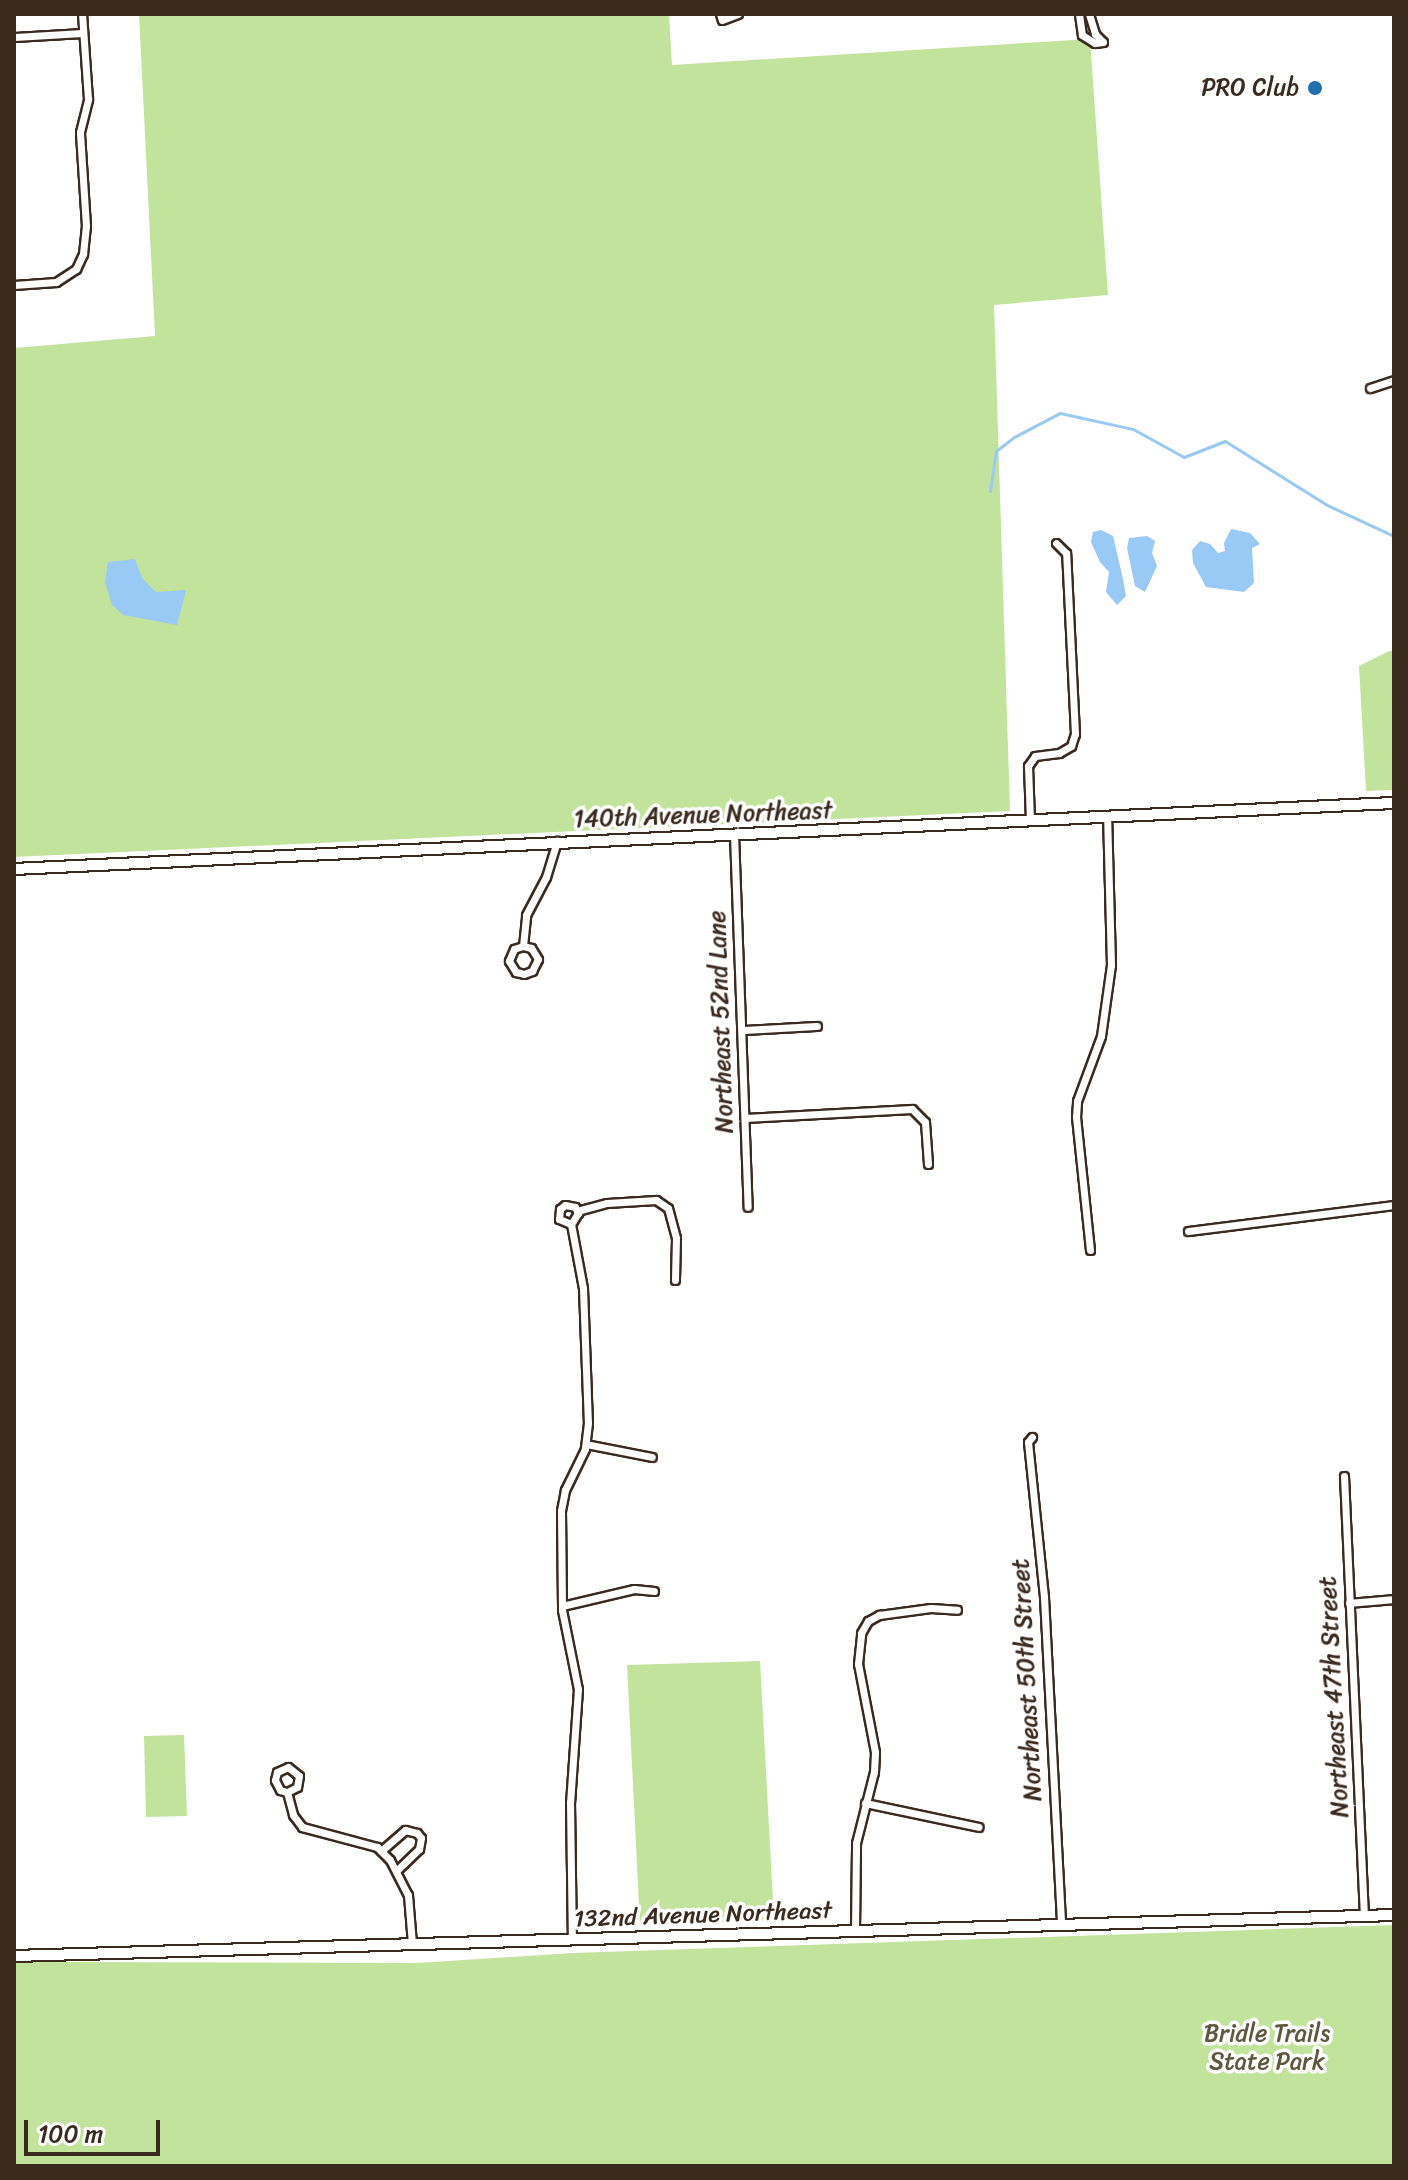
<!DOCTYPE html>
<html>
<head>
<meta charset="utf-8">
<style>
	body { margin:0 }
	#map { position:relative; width:1408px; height:2180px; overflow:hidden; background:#fff; font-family:Sriracha,sans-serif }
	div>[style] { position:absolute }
	.green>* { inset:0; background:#c2e39c }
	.water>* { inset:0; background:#99c9f5 }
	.stream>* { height:3px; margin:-1.5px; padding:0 1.5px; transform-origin:1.5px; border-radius:1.5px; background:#99c9f5 }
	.roads { filter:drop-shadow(2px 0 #3b2a1e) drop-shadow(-2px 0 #3b2a1e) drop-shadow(0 2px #3b2a1e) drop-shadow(0 -2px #3b2a1e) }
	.street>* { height:7px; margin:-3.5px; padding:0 3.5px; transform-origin:3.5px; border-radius:3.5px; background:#fff }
	.secondary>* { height:10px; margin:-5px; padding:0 5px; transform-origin:5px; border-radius:5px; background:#fff }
	.dots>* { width:22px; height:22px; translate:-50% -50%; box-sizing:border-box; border:4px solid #fff; border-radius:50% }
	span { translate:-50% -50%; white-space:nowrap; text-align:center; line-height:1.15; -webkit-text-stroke:7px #fff; paint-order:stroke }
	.poi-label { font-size:24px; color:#3b2a1e }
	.right { translate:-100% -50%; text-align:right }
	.street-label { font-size:24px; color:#3b2a1e }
	.park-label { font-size:24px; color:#5d583e }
	.frame { position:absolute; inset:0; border:16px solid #3b2a1e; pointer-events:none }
	.scale { position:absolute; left:24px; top:2120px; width:136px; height:36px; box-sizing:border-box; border:4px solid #3b2a1e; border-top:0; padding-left:10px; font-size:24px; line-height:28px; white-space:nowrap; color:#3b2a1e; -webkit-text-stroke:6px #fff; paint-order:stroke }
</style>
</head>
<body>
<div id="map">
	<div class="green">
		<div style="clip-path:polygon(139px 14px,669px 14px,672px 65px,1090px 39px,1108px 295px,994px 305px,1010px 811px,14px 857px,14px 348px,155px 336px)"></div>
		<div style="clip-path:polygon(1389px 651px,1394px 651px,1394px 790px,1366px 791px,1359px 666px)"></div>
		<div style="clip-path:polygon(760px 1661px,774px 1920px,640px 1925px,627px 1665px)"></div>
		<div style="clip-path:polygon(184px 1735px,187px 1816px,146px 1817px,144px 1736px)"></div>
		<div style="clip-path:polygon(1394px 1925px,1394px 2166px,14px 2166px,14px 1962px,417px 1963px,573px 1953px)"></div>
	</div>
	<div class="water">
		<div style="clip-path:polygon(1231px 529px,1250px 533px,1260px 544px,1252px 548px,1254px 583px,1244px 592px,1206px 587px,1193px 563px,1192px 550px,1200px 541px,1210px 544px,1218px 553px,1225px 551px,1224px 543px)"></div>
		<div style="clip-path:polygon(1101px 530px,1113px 536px,1123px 579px,1126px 596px,1117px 605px,1106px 592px,1109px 572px,1100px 562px,1091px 542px,1093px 532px)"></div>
		<div style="clip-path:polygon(1147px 536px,1155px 541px,1152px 553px,1157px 566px,1145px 592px,1135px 586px,1127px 548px,1129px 538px)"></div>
		<div style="clip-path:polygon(135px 559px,142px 578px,156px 592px,186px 590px,177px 625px,123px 615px,112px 605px,105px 582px,108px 562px)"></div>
	</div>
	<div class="stream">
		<div style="left:990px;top:491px;width:40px;rotate:-81.5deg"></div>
		<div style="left:996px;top:451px;width:23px;rotate:-38deg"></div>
		<div style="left:1014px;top:437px;width:52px;rotate:-27.6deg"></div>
		<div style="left:1060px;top:413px;width:75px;rotate:12.4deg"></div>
		<div style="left:1133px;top:429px;width:58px;rotate:28.8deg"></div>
		<div style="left:1184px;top:457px;width:44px;rotate:-21.3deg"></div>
		<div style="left:1225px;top:441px;width:120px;rotate:32.1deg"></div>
		<div style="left:1327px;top:505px;width:74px;rotate:24.8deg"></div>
	</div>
	<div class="roads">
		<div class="street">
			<div style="left:720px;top:14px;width:6px;rotate:72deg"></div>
			<div style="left:722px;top:20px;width:17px;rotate:-21deg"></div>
			<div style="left:1079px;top:14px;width:21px;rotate:82deg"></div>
			<div style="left:1082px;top:35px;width:15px;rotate:32deg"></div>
			<div style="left:1095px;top:43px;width:8px;rotate:-7deg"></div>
			<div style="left:1089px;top:14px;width:21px;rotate:73deg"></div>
			<div style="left:1095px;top:34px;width:11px;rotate:45deg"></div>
			<div style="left:14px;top:37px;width:69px;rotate:-3.3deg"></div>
			<div style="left:14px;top:285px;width:42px;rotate:-4.1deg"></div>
			<div style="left:56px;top:282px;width:24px;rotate:-33deg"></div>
			<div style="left:76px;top:269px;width:17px;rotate:-65deg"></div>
			<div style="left:83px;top:254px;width:28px;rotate:-84deg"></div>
			<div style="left:86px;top:226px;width:94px;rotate:-93.7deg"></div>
			<div style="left:80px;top:132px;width:34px;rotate:-76deg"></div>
			<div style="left:88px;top:99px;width:85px;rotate:-94deg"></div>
			<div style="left:1370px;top:388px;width:25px;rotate:-18deg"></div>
			<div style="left:1030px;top:820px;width:54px;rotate:-92.1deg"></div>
			<div style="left:1028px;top:766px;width:12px;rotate:-55deg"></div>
			<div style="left:1035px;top:756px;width:24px;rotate:-7deg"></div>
			<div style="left:1059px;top:753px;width:14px;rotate:-30deg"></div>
			<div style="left:1071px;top:746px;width:13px;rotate:-72deg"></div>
			<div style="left:1075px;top:734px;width:181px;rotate:-92.8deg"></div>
			<div style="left:1066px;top:553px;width:14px;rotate:-135deg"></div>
			<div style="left:734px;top:834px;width:373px;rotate:87.9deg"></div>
			<div style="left:523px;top:946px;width:9px;rotate:162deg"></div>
			<div style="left:514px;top:949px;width:13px;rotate:113deg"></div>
			<div style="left:509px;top:961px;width:13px;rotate:58deg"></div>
			<div style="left:516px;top:972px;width:8px;rotate:14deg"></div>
			<div style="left:524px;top:974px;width:9px;rotate:-21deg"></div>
			<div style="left:532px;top:971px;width:13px;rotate:-63deg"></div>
			<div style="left:538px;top:959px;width:13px;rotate:-122deg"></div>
			<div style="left:531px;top:948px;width:8px;rotate:-166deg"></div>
			<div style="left:523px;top:946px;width:31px;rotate:-84deg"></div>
			<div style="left:526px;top:915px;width:43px;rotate:-62.2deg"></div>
			<div style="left:546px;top:877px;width:38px;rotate:-73deg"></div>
			<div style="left:743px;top:1030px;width:74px;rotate:-3.1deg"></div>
			<div style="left:745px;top:1118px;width:167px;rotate:-3.1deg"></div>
			<div style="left:912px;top:1109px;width:18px;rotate:45deg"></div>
			<div style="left:925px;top:1122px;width:42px;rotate:85.9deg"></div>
			<div style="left:577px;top:1211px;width:31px;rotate:-15deg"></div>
			<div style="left:607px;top:1203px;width:49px;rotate:-3.5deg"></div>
			<div style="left:656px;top:1200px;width:14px;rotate:34deg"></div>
			<div style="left:668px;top:1208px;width:31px;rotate:75deg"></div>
			<div style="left:676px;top:1238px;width:42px;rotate:91.4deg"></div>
			<div style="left:571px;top:1224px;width:13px;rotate:-157deg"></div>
			<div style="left:559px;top:1219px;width:10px;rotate:-84deg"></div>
			<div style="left:560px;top:1209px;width:6px;rotate:-39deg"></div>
			<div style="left:565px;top:1205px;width:10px;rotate:11deg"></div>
			<div style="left:575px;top:1207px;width:7px;rotate:63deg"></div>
			<div style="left:578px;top:1213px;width:13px;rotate:122deg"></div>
			<div style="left:571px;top:1224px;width:65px;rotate:79.4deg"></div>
			<div style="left:583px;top:1288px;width:135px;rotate:87.9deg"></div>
			<div style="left:588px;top:1423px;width:26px;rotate:97deg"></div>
			<div style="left:585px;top:1449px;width:46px;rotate:116deg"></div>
			<div style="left:565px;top:1490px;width:21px;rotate:101deg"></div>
			<div style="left:561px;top:1511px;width:99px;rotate:89.4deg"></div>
			<div style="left:562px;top:1610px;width:81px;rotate:78.6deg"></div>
			<div style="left:578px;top:1689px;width:113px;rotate:94deg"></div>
			<div style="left:570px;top:1802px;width:136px;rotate:89.2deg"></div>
			<div style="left:1188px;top:1231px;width:208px;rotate:-7.2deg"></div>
			<div style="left:1090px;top:1250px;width:134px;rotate:-96deg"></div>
			<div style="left:1076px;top:1117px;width:16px;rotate:-86deg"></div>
			<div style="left:1077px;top:1101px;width:69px;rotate:-69.7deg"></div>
			<div style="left:1101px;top:1036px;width:72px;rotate:-82deg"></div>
			<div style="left:1111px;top:965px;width:149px;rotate:-91.5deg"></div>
			<div style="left:1032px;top:1437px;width:6px;rotate:129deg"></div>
			<div style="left:1028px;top:1442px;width:156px;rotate:84.1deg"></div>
			<div style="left:1044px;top:1597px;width:326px;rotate:87deg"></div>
			<div style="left:586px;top:1444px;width:67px;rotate:11.1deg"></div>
			<div style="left:1344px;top:1476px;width:439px;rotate:87.4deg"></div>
			<div style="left:1349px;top:1603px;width:45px;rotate:-5.1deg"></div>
			<div style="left:562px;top:1606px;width:74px;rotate:-13.3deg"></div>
			<div style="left:634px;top:1589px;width:20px;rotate:6deg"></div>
			<div style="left:287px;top:1792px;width:7px;rotate:-164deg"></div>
			<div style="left:280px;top:1790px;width:11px;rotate:-117deg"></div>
			<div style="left:275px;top:1780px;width:8px;rotate:-76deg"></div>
			<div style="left:277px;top:1772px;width:12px;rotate:-24deg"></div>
			<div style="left:288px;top:1767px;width:14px;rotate:39deg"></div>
			<div style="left:299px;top:1776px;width:11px;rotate:100deg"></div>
			<div style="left:297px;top:1787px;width:11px;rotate:153deg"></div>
			<div style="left:287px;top:1792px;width:24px;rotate:75deg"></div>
			<div style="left:293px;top:1815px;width:15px;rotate:53deg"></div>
			<div style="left:302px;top:1827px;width:78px;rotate:14.9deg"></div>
			<div style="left:377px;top:1847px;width:18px;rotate:45deg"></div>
			<div style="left:390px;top:1860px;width:39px;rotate:63deg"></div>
			<div style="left:408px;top:1895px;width:49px;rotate:85.3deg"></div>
			<div style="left:865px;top:1803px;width:116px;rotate:11.9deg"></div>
			<div style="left:381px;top:1851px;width:32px;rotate:-41deg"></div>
			<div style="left:405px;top:1830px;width:12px;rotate:14deg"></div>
			<div style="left:417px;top:1833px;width:6px;rotate:51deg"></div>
			<div style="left:421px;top:1838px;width:11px;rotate:100deg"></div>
			<div style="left:419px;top:1849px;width:30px;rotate:136deg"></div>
			<div style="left:855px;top:1930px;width:87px;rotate:-89.3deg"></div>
			<div style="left:856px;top:1843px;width:73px;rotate:-75.8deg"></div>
			<div style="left:874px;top:1772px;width:20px;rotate:-87deg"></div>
			<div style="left:875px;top:1752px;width:90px;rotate:-100.9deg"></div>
			<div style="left:858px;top:1664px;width:31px;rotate:-84deg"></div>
			<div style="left:861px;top:1633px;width:14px;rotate:-60deg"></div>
			<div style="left:868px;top:1621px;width:13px;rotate:-29deg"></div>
			<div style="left:879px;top:1615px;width:52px;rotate:-7.7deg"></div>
			<div style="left:931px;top:1608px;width:26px;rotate:4deg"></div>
		</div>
		<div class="secondary">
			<div style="left:14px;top:869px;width:1382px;rotate:-2.74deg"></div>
			<div style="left:14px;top:1956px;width:1381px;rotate:-1.7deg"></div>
		</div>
	</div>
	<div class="dots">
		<div style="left:1315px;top:88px;background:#1f6fb2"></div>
	</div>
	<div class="poi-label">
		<span class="right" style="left:1299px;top:88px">PRO Club</span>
	</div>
	<div class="street-label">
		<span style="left:703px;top:815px;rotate:-2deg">140th Avenue Northeast</span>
		<span style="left:721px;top:1022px;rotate:-92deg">Northeast 52nd Lane</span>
		<span style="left:1027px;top:1680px;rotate:-93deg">Northeast 50th Street</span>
		<span style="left:1334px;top:1697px;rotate:-93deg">Northeast 47th Street</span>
		<span style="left:703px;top:1915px;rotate:-2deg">132nd Avenue Northeast</span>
	</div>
	<div class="park-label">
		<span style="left:1267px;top:2048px">Bridle Trails<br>State Park</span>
	</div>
	<div class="frame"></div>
	<div class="scale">100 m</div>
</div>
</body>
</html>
